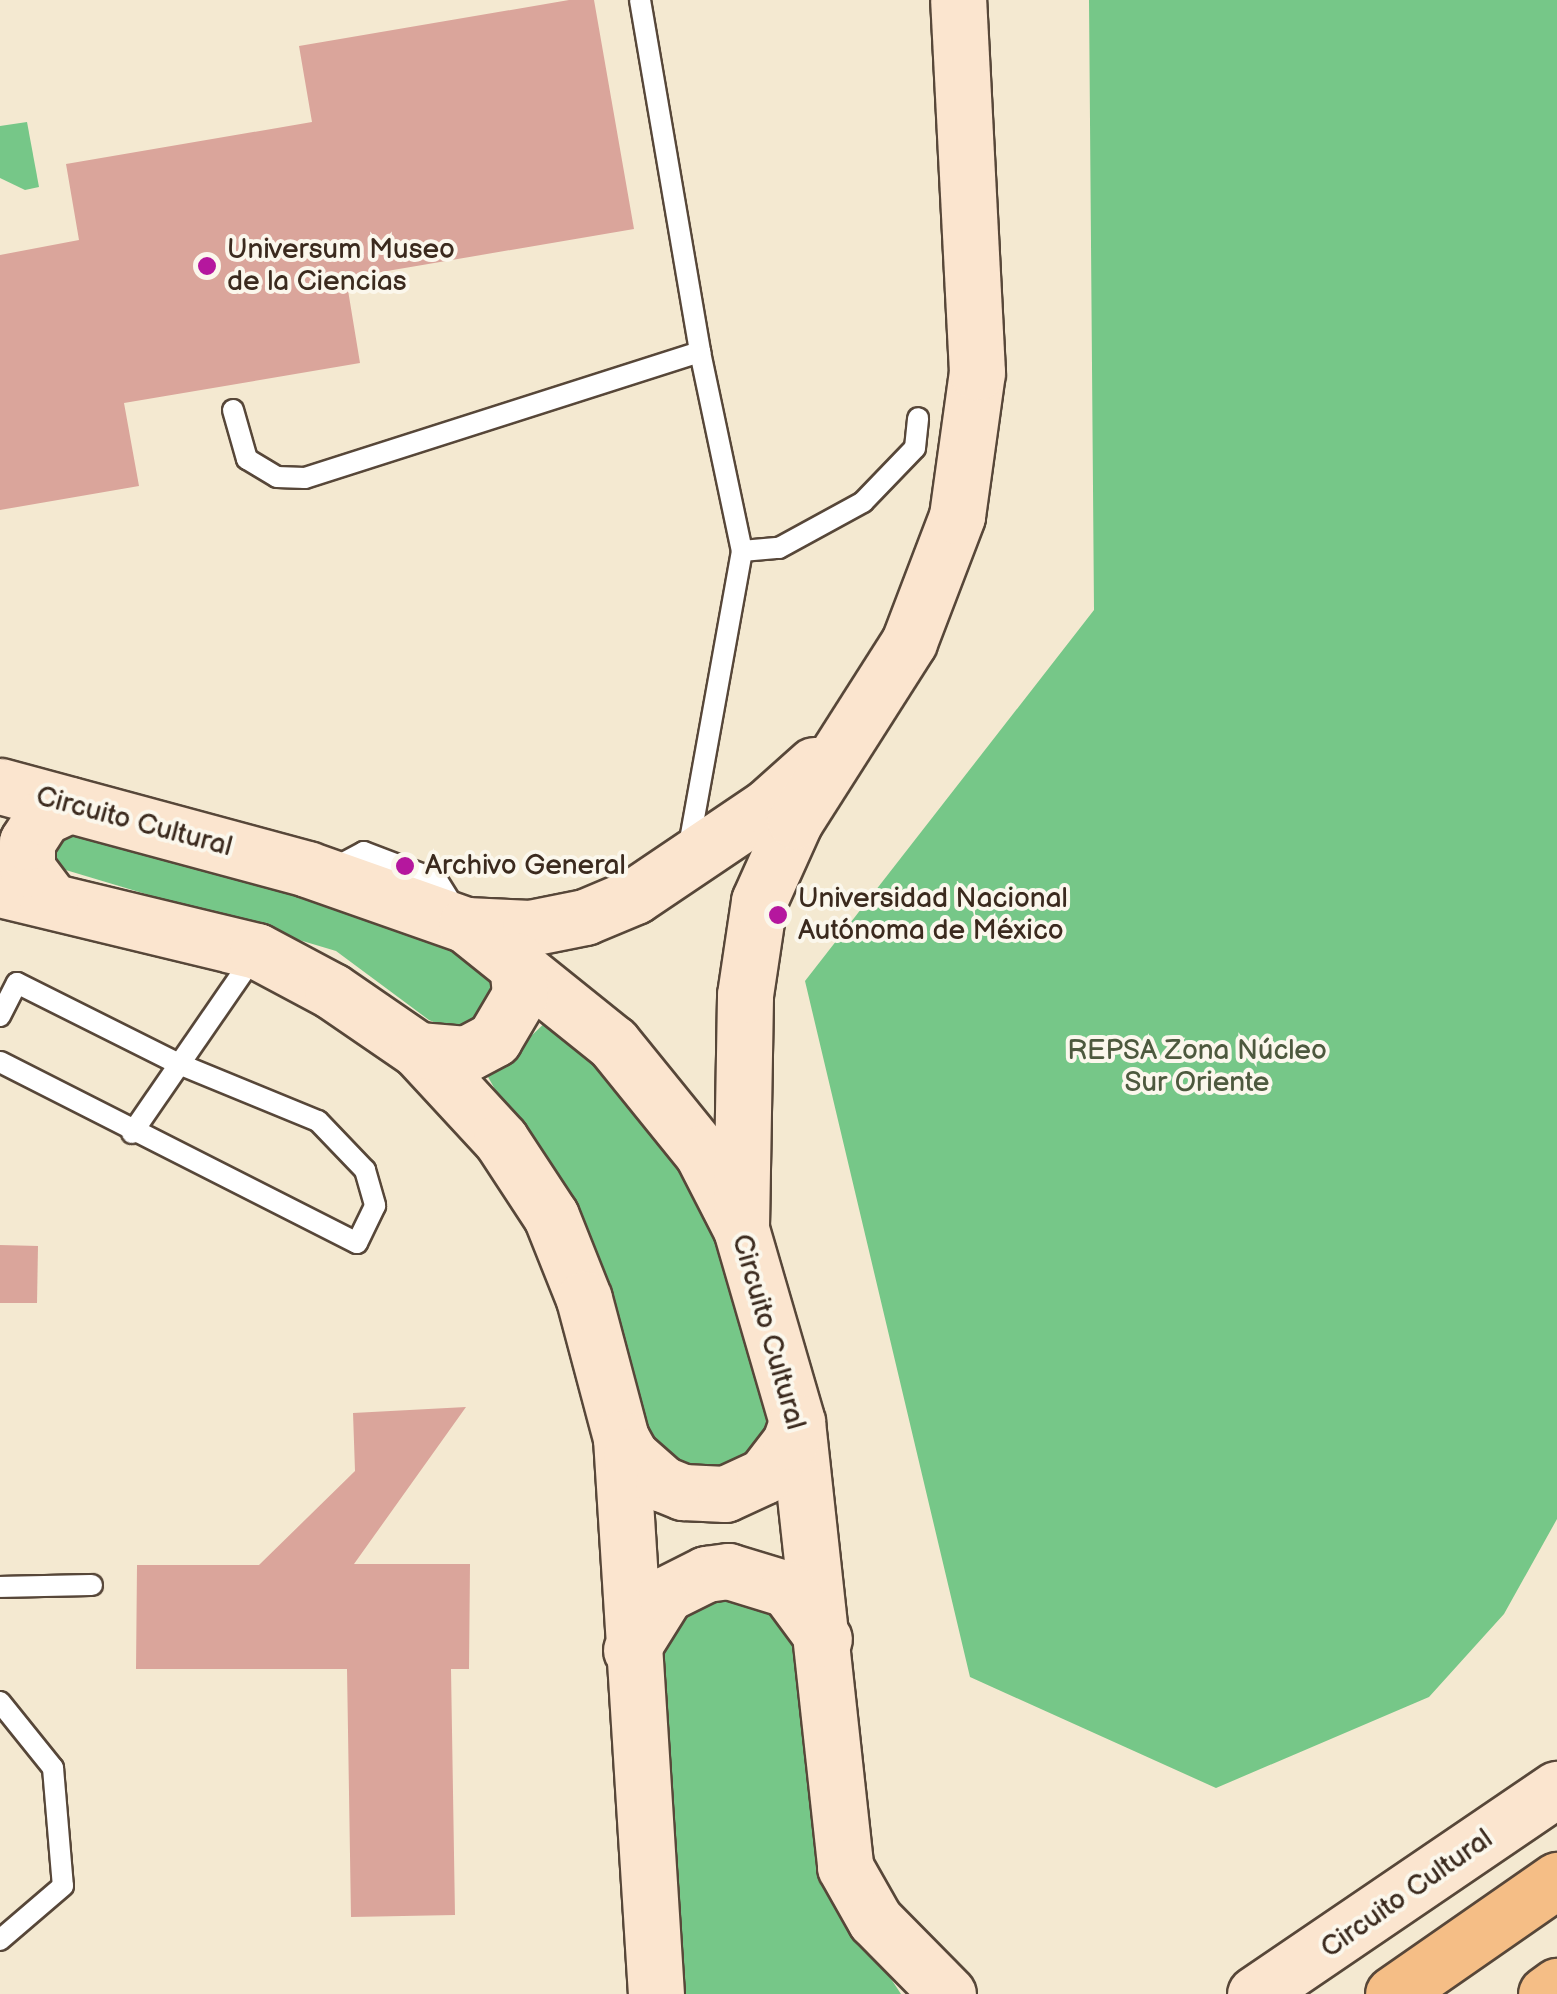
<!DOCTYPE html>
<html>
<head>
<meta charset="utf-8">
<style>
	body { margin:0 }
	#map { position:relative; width:1557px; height:1994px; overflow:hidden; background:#f4e9d1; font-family:"Balsamiq Sans",sans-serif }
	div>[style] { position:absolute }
	.green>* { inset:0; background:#76c788 }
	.building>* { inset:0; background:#daa59b }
	.roads { filter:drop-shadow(2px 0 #574739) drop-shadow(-2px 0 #574739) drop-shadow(0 2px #574739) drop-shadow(0 -2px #574739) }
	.lane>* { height:20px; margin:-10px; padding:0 10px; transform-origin:10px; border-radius:10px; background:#fff }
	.secondary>* { height:55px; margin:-27.5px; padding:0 27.5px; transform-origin:27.5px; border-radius:27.5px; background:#fbe5cf }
	.primary>* { height:55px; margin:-27.5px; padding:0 27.5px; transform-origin:27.5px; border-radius:27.5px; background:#f5be86 }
	.dots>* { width:28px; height:28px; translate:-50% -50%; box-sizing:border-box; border:5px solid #fbf7ec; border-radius:50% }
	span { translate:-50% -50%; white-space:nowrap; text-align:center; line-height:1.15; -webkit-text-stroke:8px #fbf7ec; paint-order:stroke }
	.poi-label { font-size:28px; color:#3b2a1e }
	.left { translate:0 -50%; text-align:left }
	.street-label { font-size:28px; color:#3b2a1e }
	.park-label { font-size:28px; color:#4d593e }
</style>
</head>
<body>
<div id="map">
	<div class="green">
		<div style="clip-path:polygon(1089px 0,1557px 0,1557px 1519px,1504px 1614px,1429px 1697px,1216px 1788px,970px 1677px,805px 981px,1094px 610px)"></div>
		<div style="clip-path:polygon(27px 122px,39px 187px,25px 190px,0 178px,0 126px)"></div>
		<div style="clip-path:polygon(71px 813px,305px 888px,504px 968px,492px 1015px,465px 1035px,429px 1020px,336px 951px,49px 865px,48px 829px)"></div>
		<div style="clip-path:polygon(551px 1017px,600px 1057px,716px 1220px,775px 1409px,765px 1447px,737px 1469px,700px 1474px,649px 1451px,540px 1168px,488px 1077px)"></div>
		<div style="clip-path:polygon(748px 1594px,795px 1616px,823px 1876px,901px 1994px,674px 1994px,652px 1663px,684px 1597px)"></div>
	</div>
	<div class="building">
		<div style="clip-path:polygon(569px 0,594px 0,634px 229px,346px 278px,360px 363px,124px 403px,139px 486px,0 510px,0 255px,79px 240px,66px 164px,312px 122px,299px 46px)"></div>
		<div style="clip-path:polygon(0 1245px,38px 1246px,37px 1303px,0 1303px)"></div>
		<div style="clip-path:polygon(466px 1407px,354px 1564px,470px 1564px,469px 1669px,451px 1669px,455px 1915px,351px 1917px,347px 1669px,136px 1669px,137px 1565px,259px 1565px,355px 1471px,353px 1413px)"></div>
	</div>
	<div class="roads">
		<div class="lane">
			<div style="left:640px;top:0;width:357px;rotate:80.3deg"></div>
			<div style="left:700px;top:352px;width:203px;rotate:78.1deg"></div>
			<div style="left:742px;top:551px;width:304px;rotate:100.2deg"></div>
			<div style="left:233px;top:410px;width:51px;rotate:74.1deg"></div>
			<div style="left:247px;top:459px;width:35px;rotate:31deg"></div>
			<div style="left:277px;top:477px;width:28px;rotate:2deg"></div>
			<div style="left:305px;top:478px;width:415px;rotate:-17.7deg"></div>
			<div style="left:742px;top:551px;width:37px;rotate:-5deg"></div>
			<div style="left:779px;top:548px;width:96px;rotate:-28.7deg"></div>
			<div style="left:863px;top:502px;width:75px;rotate:-46.1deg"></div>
			<div style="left:915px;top:448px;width:30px;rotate:-84deg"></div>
			<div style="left:332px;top:869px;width:36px;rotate:-28deg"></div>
			<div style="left:364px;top:852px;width:78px;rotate:21deg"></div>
			<div style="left:437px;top:880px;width:36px;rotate:58deg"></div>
			<div style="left:0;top:1016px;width:37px;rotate:-63deg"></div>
			<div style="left:17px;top:983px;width:181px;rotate:26.6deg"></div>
			<div style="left:179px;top:1064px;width:150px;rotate:22.3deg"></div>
			<div style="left:318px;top:1121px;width:68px;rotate:46.2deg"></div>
			<div style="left:365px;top:1170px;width:37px;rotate:74deg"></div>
			<div style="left:375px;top:1206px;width:41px;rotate:115.9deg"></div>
			<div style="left:357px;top:1243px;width:400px;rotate:-153.1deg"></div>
			<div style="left:132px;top:1133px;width:219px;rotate:-55.4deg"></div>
			<div style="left:0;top:1587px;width:92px;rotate:-1.2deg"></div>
			<div style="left:0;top:1702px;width:85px;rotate:51.2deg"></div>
			<div style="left:53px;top:1768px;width:118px;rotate:85.2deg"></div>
			<div style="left:63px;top:1886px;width:83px;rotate:139.4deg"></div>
		</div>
		<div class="secondary">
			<div style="left:0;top:786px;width:318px;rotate:15.1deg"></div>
			<div style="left:307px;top:869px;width:169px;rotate:19.4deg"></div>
			<div style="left:466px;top:925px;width:189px;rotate:38.8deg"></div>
			<div style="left:613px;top:1043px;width:141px;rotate:51deg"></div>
			<div style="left:702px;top:1153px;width:85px;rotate:62.8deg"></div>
			<div style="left:741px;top:1229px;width:201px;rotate:73.8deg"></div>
			<div style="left:797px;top:1422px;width:448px;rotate:83.8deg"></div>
			<div style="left:845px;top:1867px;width:61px;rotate:60.5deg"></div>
			<div style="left:875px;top:1920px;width:104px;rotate:45.4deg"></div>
			<div style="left:0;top:889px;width:264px;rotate:13.6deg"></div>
			<div style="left:257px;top:951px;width:85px;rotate:28.1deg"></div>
			<div style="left:332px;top:991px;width:104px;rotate:34.5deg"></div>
			<div style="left:418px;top:1050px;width:122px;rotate:47.3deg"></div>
			<div style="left:501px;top:1140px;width:91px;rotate:56.7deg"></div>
			<div style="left:551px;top:1216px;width:89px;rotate:68.3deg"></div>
			<div style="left:584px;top:1299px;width:144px;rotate:75.1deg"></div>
			<div style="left:621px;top:1438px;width:557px;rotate:86.4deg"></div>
			<div style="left:50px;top:899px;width:38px;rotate:-127deg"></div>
			<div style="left:27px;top:869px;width:27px;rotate:-90deg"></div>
			<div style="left:27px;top:842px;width:30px;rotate:-57deg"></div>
			<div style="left:43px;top:817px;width:29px;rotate:-25deg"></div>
			<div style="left:466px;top:925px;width:64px;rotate:2.7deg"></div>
			<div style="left:530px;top:928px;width:56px;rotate:-11.3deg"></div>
			<div style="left:585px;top:917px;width:54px;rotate:-22.8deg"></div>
			<div style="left:635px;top:896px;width:159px;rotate:-34deg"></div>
			<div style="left:767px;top:807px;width:63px;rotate:-41.8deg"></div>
			<div style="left:418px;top:1050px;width:48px;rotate:4.8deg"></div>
			<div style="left:466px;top:1054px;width:32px;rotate:-28deg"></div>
			<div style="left:494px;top:1039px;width:51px;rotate:-59.4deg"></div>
			<div style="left:520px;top:995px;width:35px;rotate:-95deg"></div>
			<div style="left:741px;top:1226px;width:231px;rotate:-89deg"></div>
			<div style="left:745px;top:995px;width:95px;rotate:-81.5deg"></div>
			<div style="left:759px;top:901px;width:88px;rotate:-65.8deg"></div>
			<div style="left:795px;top:821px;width:212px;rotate:-57.5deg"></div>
			<div style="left:909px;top:642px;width:135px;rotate:-69.1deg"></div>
			<div style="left:957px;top:516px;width:145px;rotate:-82.1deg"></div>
			<div style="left:977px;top:372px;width:372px;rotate:-92.9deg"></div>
			<div style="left:621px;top:1438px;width:21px;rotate:61deg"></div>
			<div style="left:631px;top:1456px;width:43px;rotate:41.2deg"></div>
			<div style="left:663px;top:1484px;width:22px;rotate:22deg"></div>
			<div style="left:683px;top:1492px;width:42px;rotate:2.7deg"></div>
			<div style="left:725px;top:1494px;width:43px;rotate:-24.8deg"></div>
			<div style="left:764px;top:1476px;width:43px;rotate:-52.6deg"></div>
			<div style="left:790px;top:1442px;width:21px;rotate:-71deg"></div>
			<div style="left:631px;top:1650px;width:66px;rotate:-58deg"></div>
			<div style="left:666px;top:1594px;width:45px;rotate:-26.6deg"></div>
			<div style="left:706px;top:1574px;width:22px;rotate:-8deg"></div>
			<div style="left:728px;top:1571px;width:62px;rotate:17deg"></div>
			<div style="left:787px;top:1589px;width:62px;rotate:53.5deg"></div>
			<div style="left:1255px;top:1994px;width:365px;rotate:-34.2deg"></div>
		</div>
		<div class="primary">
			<div style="left:1393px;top:1994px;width:200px;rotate:-34.8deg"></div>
			<div style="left:1546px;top:1994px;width:14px;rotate:-36deg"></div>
		</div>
	</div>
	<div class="dots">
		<div style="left:207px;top:266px;background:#b5179e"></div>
		<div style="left:405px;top:866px;background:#b5179e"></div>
		<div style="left:778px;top:915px;background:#b5179e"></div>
	</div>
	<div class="poi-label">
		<span class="left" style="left:227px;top:266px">Universum Museo<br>de la Ciencias</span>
		<span class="left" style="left:425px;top:866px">Archivo General</span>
		<span class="left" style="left:798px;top:915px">Universidad Nacional<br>Autónoma de México</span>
	</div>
	<div class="street-label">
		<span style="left:134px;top:822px;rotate:15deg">Circuito Cultural</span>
		<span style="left:768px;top:1332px;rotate:74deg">Circuito Cultural</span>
		<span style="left:1407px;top:1894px;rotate:-35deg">Circuito Cultural</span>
	</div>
	<div class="park-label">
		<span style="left:1197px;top:1067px">REPSA Zona Núcleo<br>Sur Oriente</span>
	</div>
</div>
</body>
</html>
